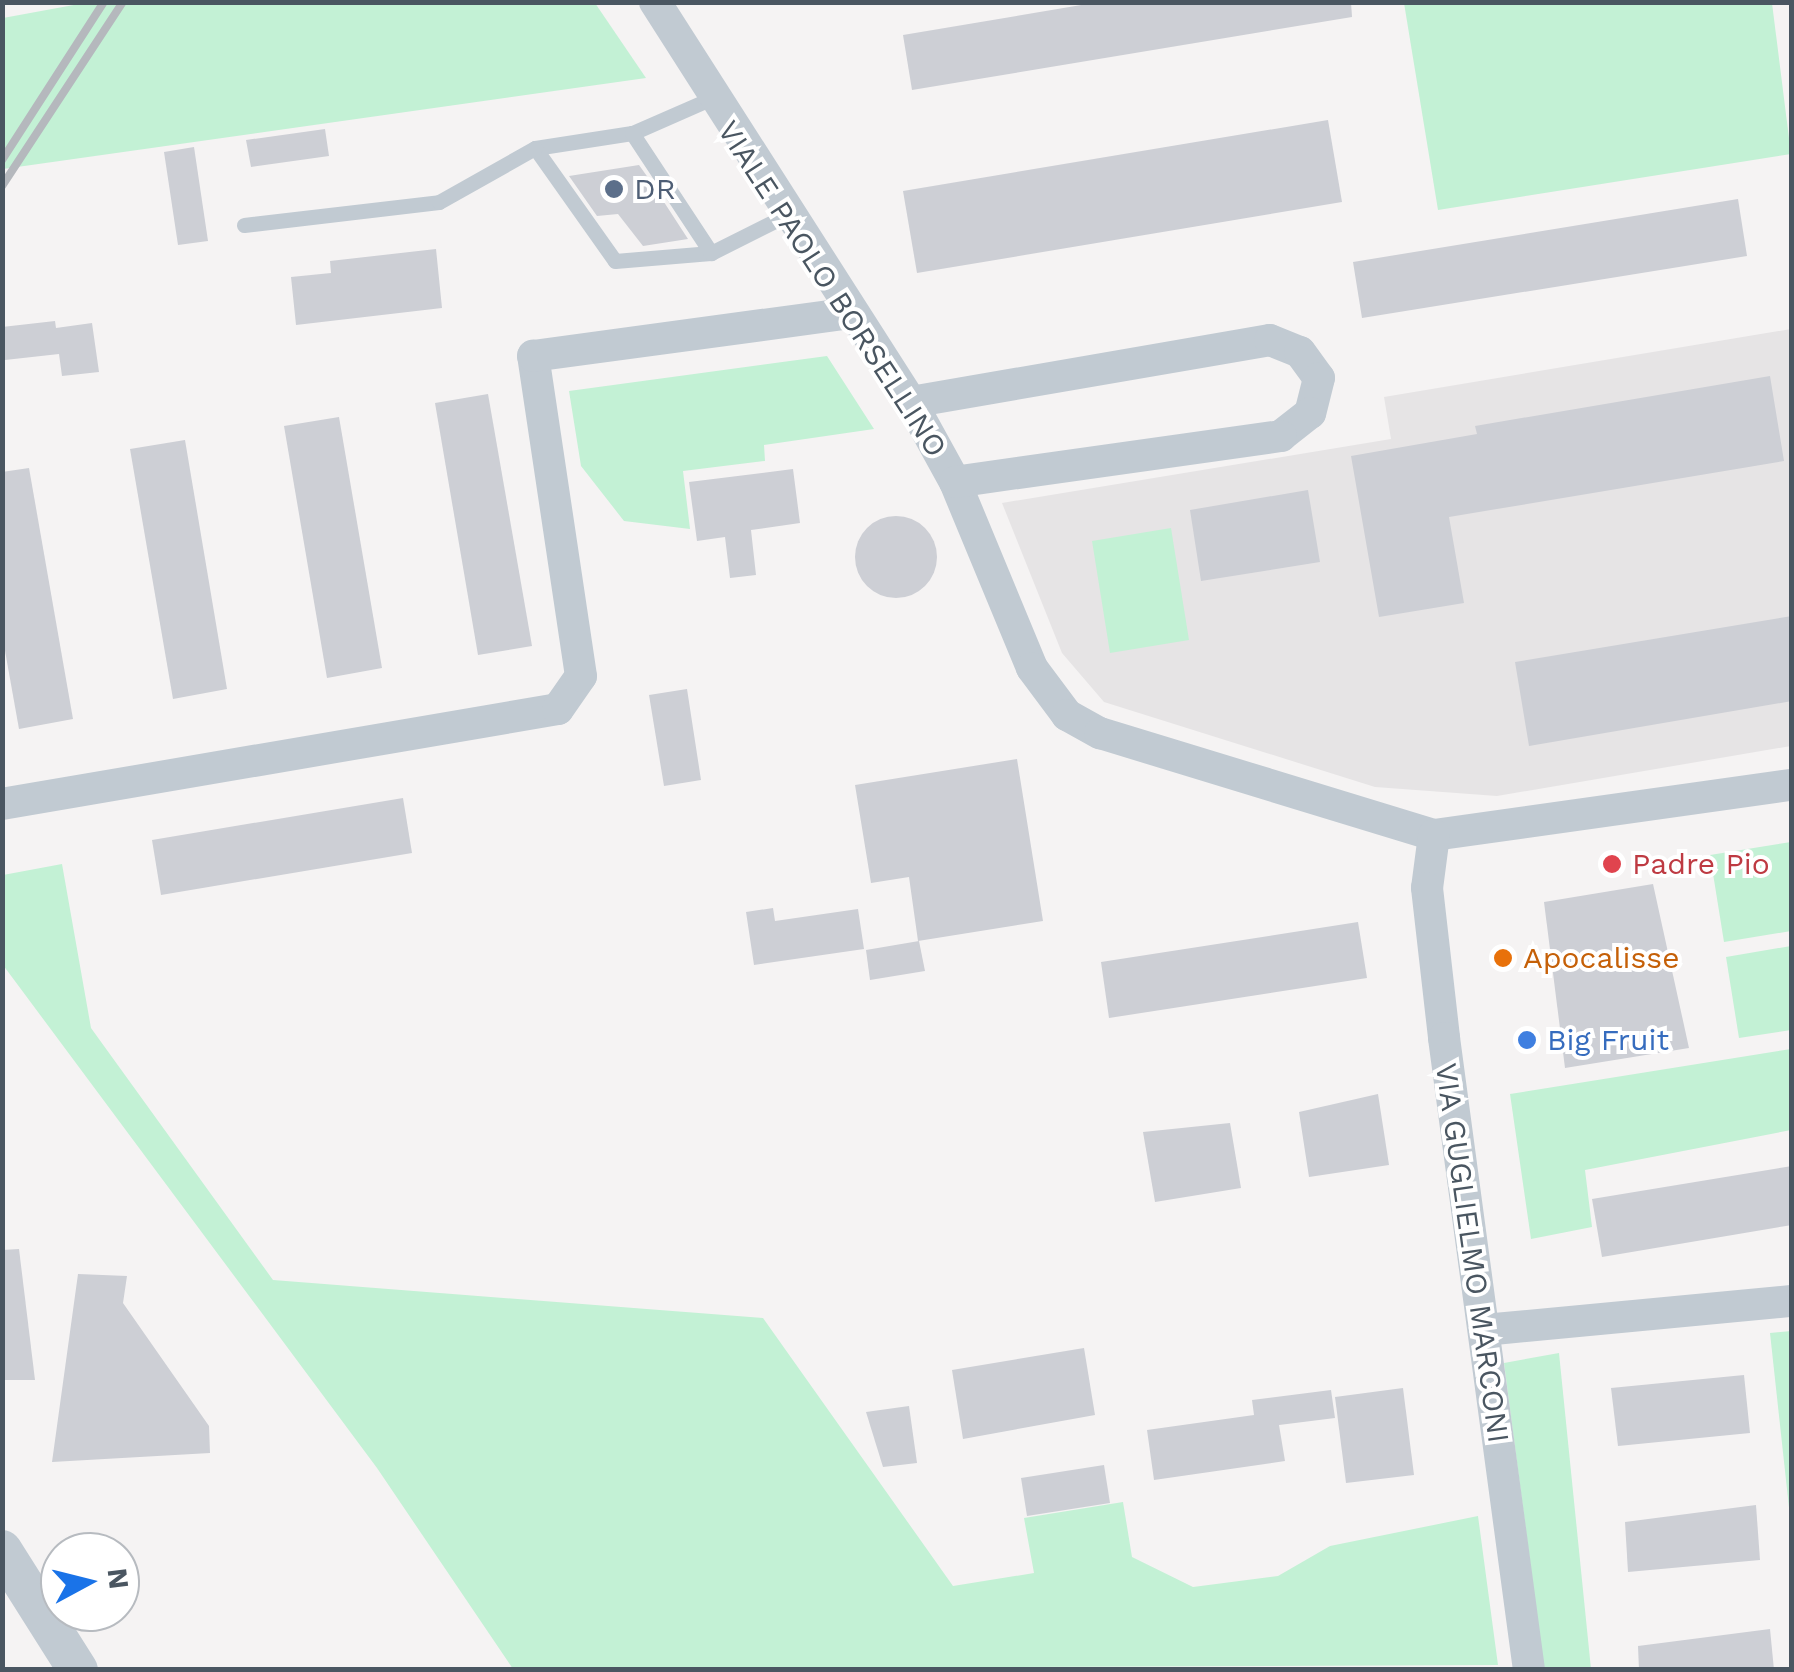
<!DOCTYPE html>
<html>
<head>
<meta charset="utf-8">
<style>
	body { margin:0 }
	#map { position:relative; width:1794px; height:1672px; overflow:hidden; background:#f5f3f3; font-family:"Work Sans",sans-serif }
	div>[style] { position:absolute }
	.education>* { inset:0; background:#e6e4e5 }
	.green>* { inset:0; background:#c3f1d5 }
	.building>* { inset:0; background:#cdcfd5 }
	.round { border-radius:50% }
	.service>* { height:15px; margin:-7.5px; padding:0 7.5px; transform-origin:7.5px; border-radius:7.5px; background:#c1cad2 }
	.minor>* { height:32px; margin:-16px; padding:0 16px; transform-origin:16px; border-radius:16px; background:#c1cad2 }
	.tertiary>* { height:40px; margin:-20px; padding:0 20px; transform-origin:20px; border-radius:20px; background:#c1cad2 }
	.rail>* { height:8px; margin:-4px; padding:0 4px; transform-origin:4px; border-radius:4px; background:#b5b8bd }
	.dots>* { width:28px; height:28px; translate:-50% -50%; box-sizing:border-box; border:5px solid #fff; border-radius:50% }
	span { translate:-50% -50%; white-space:nowrap; text-align:center; line-height:1.15; -webkit-text-stroke:8px #fff; paint-order:stroke }
	.service-label { font-size:30px; color:#4e5e75 }
	.left { translate:0 -50%; text-align:left }
	.street-label { font-size:30px; color:#4a5661 }
	.health-label { font-size:30px; color:#be3a42 }
	.food-label { font-size:30px; color:#c56008 }
	.shop-label { font-size:30px; color:#366cbe }
	.frame { position:absolute; inset:0; border:5px solid #4a5661; pointer-events:none }
	.north { position:absolute; left:40px; top:1532px; width:100px; height:100px; box-sizing:border-box; background:#fff; border:2px solid #b7bbc0; border-radius:50%; rotate:83deg; font-size:28px; font-weight:700; line-height:40px; text-align:center; color:#4a5661 }
	.north::after { content:''; display:block; margin:auto; width:35px; height:45px; background:#1a73e8; clip-path:polygon(50% 0,100% 100%,50% 72%,0 100%) }
</style>
</head>
<body>
<div id="map">
	<div class="education">
		<div style="clip-path:polygon(1791px 329px,1791px 746px,1497px 796px,1375px 787px,1104px 702px,1062px 653px,1002px 503px,1391px 439px,1384px 397px)"></div>
	</div>
	<div class="green">
		<div style="clip-path:polygon(90px 2px,595px 3px,646px 78px,3px 169px,3px 18px)"></div>
		<div style="clip-path:polygon(1404px 3px,1772px 3px,1791px 154px,1438px 210px)"></div>
		<div style="clip-path:polygon(827px 356px,874px 429px,764px 445px,765px 461px,683px 471px,690px 529px,624px 521px,581px 466px,569px 391px)"></div>
		<div style="clip-path:polygon(1171px 528px,1189px 640px,1110px 653px,1092px 541px)"></div>
		<div style="clip-path:polygon(1791px 842px,1791px 931px,1724px 942px,1710px 855px)"></div>
		<div style="clip-path:polygon(62px 864px,91px 1028px,273px 1280px,763px 1318px,953px 1586px,1034px 1573px,1024px 1518px,1123px 1502px,1132px 1557px,1193px 1587px,1278px 1576px,1330px 1546px,1478px 1516px,1498px 1665px,513px 1669px,377px 1468px,3px 965px,3px 875px)"></div>
		<div style="clip-path:polygon(1791px 946px,1791px 1030px,1739px 1038px,1726px 957px)"></div>
		<div style="clip-path:polygon(1791px 1049px,1791px 1130px,1585px 1170px,1592px 1227px,1531px 1239px,1510px 1094px)"></div>
		<div style="clip-path:polygon(1791px 1331px,1792px 1331px,1791px 1526px,1770px 1333px)"></div>
		<div style="clip-path:polygon(1559px 1353px,1591px 1669px,1544px 1669px,1504px 1363px)"></div>
	</div>
	<div class="building">
		<div style="clip-path:polygon(1099px 2px,1351px 2px,1352px 17px,912px 90px,903px 35px)"></div>
		<div style="clip-path:polygon(1328px 120px,1342px 202px,917px 273px,903px 191px)"></div>
		<div style="clip-path:polygon(325px 129px,329px 156px,251px 167px,246px 140px)"></div>
		<div style="clip-path:polygon(194px 147px,208px 241px,178px 245px,164px 152px)"></div>
		<div style="clip-path:polygon(639px 165px,649px 179px,688px 239px,643px 246px,618px 214px,597px 216px,569px 176px)"></div>
		<div style="clip-path:polygon(1738px 199px,1747px 256px,1362px 318px,1353px 262px)"></div>
		<div style="clip-path:polygon(436px 249px,442px 308px,296px 325px,291px 277px,331px 273px,330px 261px)"></div>
		<div style="clip-path:polygon(55px 321px,56px 328px,92px 323px,99px 372px,62px 376px,59px 354px,5px 360px,2px 327px)"></div>
		<div style="clip-path:polygon(1770px 376px,1784px 461px,1449px 517px,1464px 603px,1379px 617px,1351px 456px,1477px 434px,1475px 426px)"></div>
		<div style="clip-path:polygon(488px 394px,532px 646px,478px 655px,435px 403px)"></div>
		<div style="clip-path:polygon(339px 417px,382px 668px,327px 678px,284px 426px)"></div>
		<div style="clip-path:polygon(185px 440px,227px 689px,173px 699px,130px 449px)"></div>
		<div style="clip-path:polygon(29px 468px,73px 719px,19px 729px,2px 634px,2px 472px)"></div>
		<div style="clip-path:polygon(793px 469px,800px 523px,751px 530px,756px 575px,730px 578px,725px 537px,697px 541px,689px 482px)"></div>
		<div style="clip-path:polygon(1308px 490px,1320px 562px,1201px 581px,1190px 510px)"></div>
		<div class="round" style="left:855px;top:516px;width:82px;height:82px"></div>
		<div style="clip-path:polygon(1792px 616px,1792px 701px,1529px 746px,1515px 662px)"></div>
		<div style="clip-path:polygon(687px 689px,701px 780px,664px 786px,649px 695px)"></div>
		<div style="clip-path:polygon(1017px 759px,1043px 921px,918px 941px,909px 877px,871px 883px,855px 785px)"></div>
		<div style="clip-path:polygon(403px 798px,412px 853px,161px 895px,152px 840px)"></div>
		<div style="clip-path:polygon(1653px 884px,1689px 1048px,1565px 1068px,1544px 902px)"></div>
		<div style="clip-path:polygon(773px 908px,775px 921px,858px 909px,864px 949px,754px 965px,746px 912px)"></div>
		<div style="clip-path:polygon(1358px 922px,1367px 978px,1109px 1018px,1101px 962px)"></div>
		<div style="clip-path:polygon(919px 941px,925px 971px,870px 980px,866px 950px)"></div>
		<div style="clip-path:polygon(1378px 1094px,1389px 1165px,1309px 1177px,1299px 1112px)"></div>
		<div style="clip-path:polygon(1230px 1123px,1241px 1188px,1155px 1202px,1143px 1132px)"></div>
		<div style="clip-path:polygon(1792px 1166px,1792px 1225px,1602px 1257px,1592px 1199px)"></div>
		<div style="clip-path:polygon(19px 1249px,35px 1380px,2px 1380px,2px 1250px)"></div>
		<div style="clip-path:polygon(78px 1274px,127px 1276px,123px 1303px,209px 1426px,210px 1453px,52px 1462px)"></div>
		<div style="clip-path:polygon(1084px 1348px,1095px 1415px,963px 1439px,952px 1370px)"></div>
		<div style="clip-path:polygon(1744px 1375px,1750px 1433px,1618px 1446px,1611px 1388px)"></div>
		<div style="clip-path:polygon(1403px 1388px,1414px 1475px,1346px 1483px,1335px 1397px)"></div>
		<div style="clip-path:polygon(1331px 1390px,1335px 1418px,1279px 1425px,1285px 1461px,1154px 1480px,1147px 1430px,1254px 1415px,1252px 1400px)"></div>
		<div style="clip-path:polygon(909px 1406px,917px 1463px,883px 1467px,866px 1412px)"></div>
		<div style="clip-path:polygon(1104px 1465px,1110px 1503px,1027px 1516px,1021px 1478px)"></div>
		<div style="clip-path:polygon(1756px 1505px,1760px 1560px,1628px 1572px,1625px 1522px)"></div>
		<div style="clip-path:polygon(1770px 1629px,1774px 1670px,1639px 1670px,1638px 1646px)"></div>
	</div>
	<div class="service">
		<div style="left:710px;top:99px;width:85px;rotate:156.4deg"></div>
		<div style="left:632px;top:133px;width:98px;rotate:171.2deg"></div>
		<div style="left:535px;top:148px;width:138px;rotate:54.7deg"></div>
		<div style="left:615px;top:261px;width:96px;rotate:-4.8deg"></div>
		<div style="left:711px;top:253px;width:83px;rotate:-26.6deg"></div>
		<div style="left:632px;top:133px;width:144px;rotate:56.6deg"></div>
		<div style="left:244px;top:225px;width:196px;rotate:-6.7deg"></div>
		<div style="left:439px;top:202px;width:110px;rotate:-29.4deg"></div>
	</div>
	<div class="minor">
		<div style="left:655px;top:2px;width:475px;rotate:57.4deg"></div>
		<div style="left:911px;top:402px;width:91px;rotate:61.2deg"></div>
		<div style="left:955px;top:482px;width:201px;rotate:67.5deg"></div>
		<div style="left:1032px;top:668px;width:59px;rotate:53.3deg"></div>
		<div style="left:1067px;top:715px;width:38px;rotate:29deg"></div>
		<div style="left:1100px;top:733px;width:349px;rotate:17deg"></div>
		<div style="left:1434px;top:835px;width:361px;rotate:-8deg"></div>
		<div style="left:911px;top:402px;width:364px;rotate:-9.8deg"></div>
		<div style="left:1270px;top:340px;width:32px;rotate:22deg"></div>
		<div style="left:1300px;top:352px;width:32px;rotate:54deg"></div>
		<div style="left:1319px;top:378px;width:36px;rotate:104deg"></div>
		<div style="left:1310px;top:413px;width:37px;rotate:142deg"></div>
		<div style="left:1281px;top:436px;width:329px;rotate:172deg"></div>
		<div style="left:2px;top:804px;width:564px;rotate:-9.7deg"></div>
		<div style="left:558px;top:709px;width:40px;rotate:-55.1deg"></div>
		<div style="left:581px;top:676px;width:324px;rotate:-98.5deg"></div>
		<div style="left:533px;top:356px;width:321px;rotate:-7.7deg"></div>
		<div style="left:1434px;top:835px;width:53px;rotate:97.5deg"></div>
		<div style="left:1427px;top:888px;width:151px;rotate:83.5deg"></div>
		<div style="left:1444px;top:1038px;width:638px;rotate:82.34deg"></div>
		<div style="left:1484px;top:1330px;width:309px;rotate:-5.4deg"></div>
	</div>
	<div class="tertiary">
		<div style="left:2px;top:1550px;width:142px;rotate:57.7deg"></div>
	</div>
	<div class="rail">
		<div style="left:2px;top:160px;width:188px;rotate:-57.2deg"></div>
		<div style="left:2px;top:186px;width:220px;rotate:-56.7deg"></div>
	</div>
	<div class="dots">
		<div style="left:614px;top:189px;background:#5c6f8a"></div>
		<div style="left:1612px;top:864px;background:#e0444e"></div>
		<div style="left:1503px;top:958px;background:#e8710a"></div>
		<div style="left:1527px;top:1040px;background:#3f7fe0"></div>
	</div>
	<div class="service-label">
		<span class="left" style="left:634px;top:189px">DR</span>
	</div>
	<div class="street-label">
		<span style="left:832px;top:289px;rotate:57deg">VIALE PAOLO BORSELLINO</span>
		<span style="left:1472px;top:1253px;rotate:82deg">VIA GUGLIELMO MARCONI</span>
	</div>
	<div class="health-label">
		<span class="left" style="left:1632px;top:864px">Padre Pio</span>
	</div>
	<div class="food-label">
		<span class="left" style="left:1523px;top:958px">Apocalisse</span>
	</div>
	<div class="shop-label">
		<span class="left" style="left:1547px;top:1040px">Big Fruit</span>
	</div>
	<div class="frame"></div>
	<div class="north">N</div>
</div>
</body>
</html>
